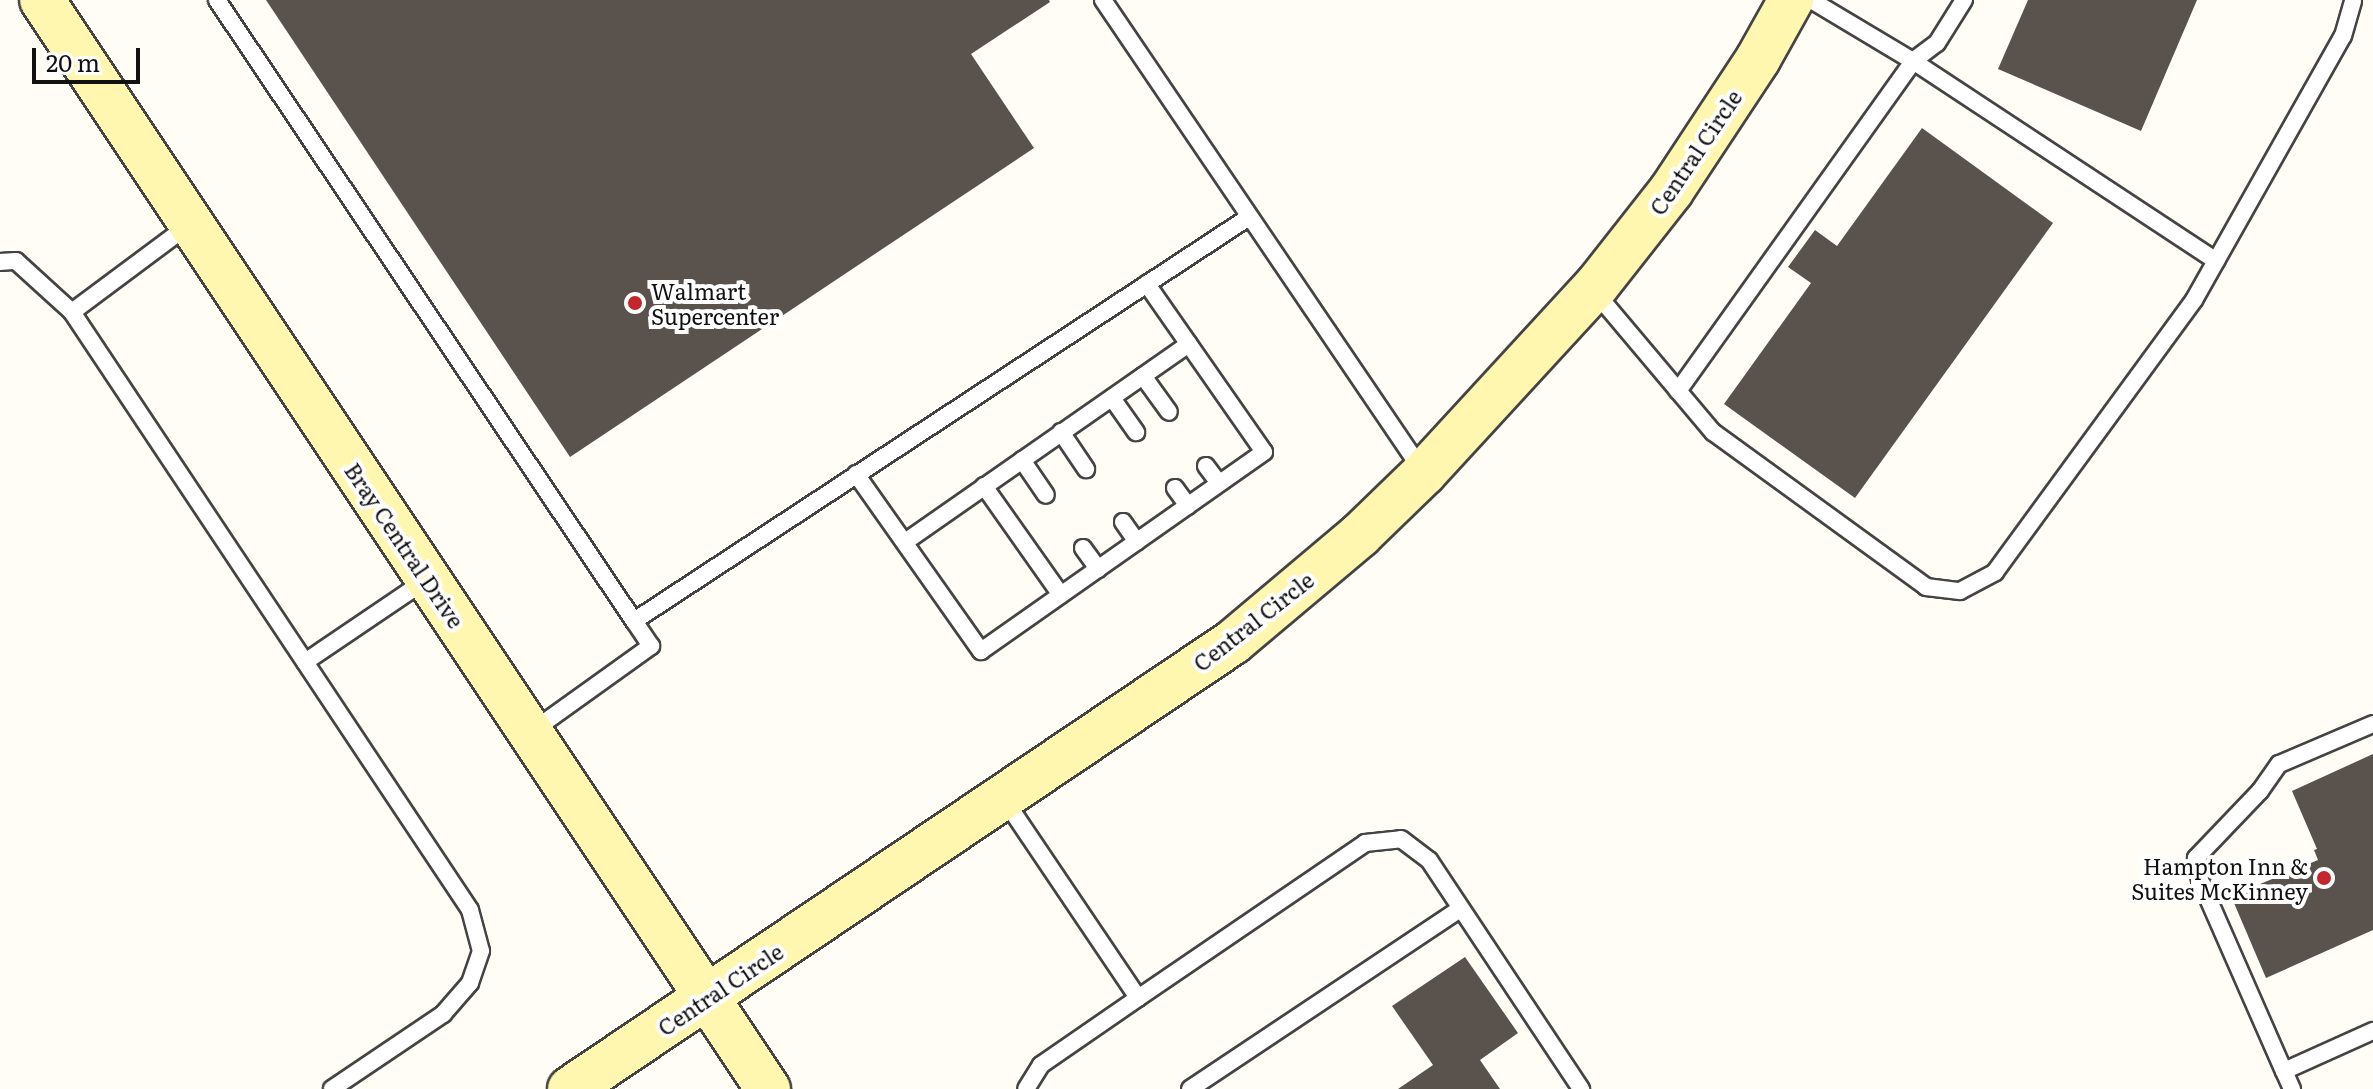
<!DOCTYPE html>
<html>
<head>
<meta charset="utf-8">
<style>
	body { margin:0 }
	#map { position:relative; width:2373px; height:1089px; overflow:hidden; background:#fffdf5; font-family:Literata,serif }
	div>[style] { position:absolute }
	.building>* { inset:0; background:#5a524d }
	.roads { filter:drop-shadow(2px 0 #444) drop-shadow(-2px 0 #444) drop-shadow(0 2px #444) drop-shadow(0 -2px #444) }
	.lane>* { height:16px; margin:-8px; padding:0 8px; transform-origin:8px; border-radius:8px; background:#fff }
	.secondary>* { height:44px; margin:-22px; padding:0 22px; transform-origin:22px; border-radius:22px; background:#fff6b0 }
	.dots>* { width:22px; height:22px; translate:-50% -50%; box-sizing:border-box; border:4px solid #fff; border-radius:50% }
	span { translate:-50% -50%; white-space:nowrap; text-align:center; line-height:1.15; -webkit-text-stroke:8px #fff; paint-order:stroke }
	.street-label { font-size:22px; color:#111 }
	.poi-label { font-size:22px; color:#111 }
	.left { translate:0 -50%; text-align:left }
	.right { translate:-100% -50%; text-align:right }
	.scale { position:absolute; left:32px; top:48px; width:108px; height:36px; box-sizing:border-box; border:4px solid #111; border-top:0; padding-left:10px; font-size:24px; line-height:28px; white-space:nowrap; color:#111; -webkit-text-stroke:6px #fff; paint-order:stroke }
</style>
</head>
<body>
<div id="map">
	<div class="building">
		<div style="clip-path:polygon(266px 0,1049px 0,1050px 2px,971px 54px,1034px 148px,570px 457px)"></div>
		<div style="clip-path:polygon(2028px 0,2197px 0,2141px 131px,1998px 69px)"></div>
		<div style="clip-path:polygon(1922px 128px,2053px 223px,1855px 498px,1724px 404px,1811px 283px,1788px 267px,1815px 230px,1837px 246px)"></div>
		<div style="clip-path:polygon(2373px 754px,2373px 930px,2266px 978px,2231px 896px,2318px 860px,2314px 850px,2317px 849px,2292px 791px)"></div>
		<div style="clip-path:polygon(1465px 957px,1518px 1033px,1480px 1060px,1500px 1089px,1398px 1089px,1433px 1065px,1392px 1006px)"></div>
	</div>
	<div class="roads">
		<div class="lane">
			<div style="left:217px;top:0;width:748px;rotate:56.12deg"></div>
			<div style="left:1103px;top:0;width:570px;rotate:55.86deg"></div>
			<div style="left:1811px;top:0;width:119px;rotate:30.9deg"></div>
			<div style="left:1913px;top:61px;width:30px;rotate:-37deg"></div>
			<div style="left:1937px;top:43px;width:51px;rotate:-57.9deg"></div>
			<div style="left:0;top:262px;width:16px;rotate:-4deg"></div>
			<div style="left:16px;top:261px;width:76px;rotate:42.3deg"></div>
			<div style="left:72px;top:312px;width:718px;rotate:56.35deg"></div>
			<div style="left:470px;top:910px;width:42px;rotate:75deg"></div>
			<div style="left:481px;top:951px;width:34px;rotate:109deg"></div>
			<div style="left:470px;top:983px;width:41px;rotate:131.1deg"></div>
			<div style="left:443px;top:1014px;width:134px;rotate:146deg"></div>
			<div style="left:1595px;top:292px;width:183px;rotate:49.9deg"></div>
			<div style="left:1713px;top:432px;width:263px;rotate:36deg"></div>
			<div style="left:1926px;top:587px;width:34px;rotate:7deg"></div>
			<div style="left:1960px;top:591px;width:40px;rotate:-28deg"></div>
			<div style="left:1995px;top:572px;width:337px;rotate:-53.8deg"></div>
			<div style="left:2194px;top:300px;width:303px;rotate:-60.6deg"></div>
			<div style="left:2343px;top:36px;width:37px;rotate:-74deg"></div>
			<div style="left:72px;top:312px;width:147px;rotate:-36.7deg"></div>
			<div style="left:1143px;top:376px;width:44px;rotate:54.2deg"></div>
			<div style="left:1678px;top:391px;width:405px;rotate:-54.5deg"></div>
			<div style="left:1913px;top:61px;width:363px;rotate:33.4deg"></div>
			<div style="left:1112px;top:398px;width:42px;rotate:54.8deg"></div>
			<div style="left:1061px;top:432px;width:45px;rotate:56deg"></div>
			<div style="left:1022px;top:460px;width:42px;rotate:55.6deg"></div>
			<div style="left:1206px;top:466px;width:21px;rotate:53deg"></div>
			<div style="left:856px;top:474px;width:217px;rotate:54.8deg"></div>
			<div style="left:981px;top:651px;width:346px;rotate:-35.1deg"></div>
			<div style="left:1264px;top:452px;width:205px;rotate:-124.9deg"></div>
			<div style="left:984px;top:486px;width:133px;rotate:54.8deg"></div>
			<div style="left:1175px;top:488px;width:22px;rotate:54deg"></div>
			<div style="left:1123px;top:522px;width:24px;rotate:55deg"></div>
			<div style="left:905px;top:542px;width:346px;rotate:-34.9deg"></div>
			<div style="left:1083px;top:548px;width:26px;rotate:54deg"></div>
			<div style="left:305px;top:662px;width:146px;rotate:-34.1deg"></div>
			<div style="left:2373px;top:724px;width:102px;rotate:156.9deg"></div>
			<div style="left:2279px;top:764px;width:33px;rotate:125deg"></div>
			<div style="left:2260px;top:791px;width:93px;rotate:133.7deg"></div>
			<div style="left:2196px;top:858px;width:22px;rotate:80deg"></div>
			<div style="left:2200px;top:880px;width:209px;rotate:66.3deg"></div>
			<div style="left:2284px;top:1071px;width:98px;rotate:-24.2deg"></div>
			<div style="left:531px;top:732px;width:148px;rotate:-35.6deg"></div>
			<div style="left:651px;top:646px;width:30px;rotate:-124deg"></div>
			<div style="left:634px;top:621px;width:736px;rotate:-33.3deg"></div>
			<div style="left:1004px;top:799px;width:240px;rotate:56deg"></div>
			<div style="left:1138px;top:998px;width:118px;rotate:145.4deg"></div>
			<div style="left:1041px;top:1065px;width:28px;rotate:122deg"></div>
			<div style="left:1138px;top:998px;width:275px;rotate:-34.3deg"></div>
			<div style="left:1365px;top:843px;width:36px;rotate:-6deg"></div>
			<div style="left:1401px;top:839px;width:35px;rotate:37deg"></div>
			<div style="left:1429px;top:860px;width:275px;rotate:56.4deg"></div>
			<div style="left:2284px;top:1071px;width:20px;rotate:66deg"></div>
			<div style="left:1190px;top:1089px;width:324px;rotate:-33.7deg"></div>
		</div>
		<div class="secondary">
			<div style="left:42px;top:0;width:1309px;rotate:56.31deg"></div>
			<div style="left:570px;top:1089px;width:800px;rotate:-33.99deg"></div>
			<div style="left:1233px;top:642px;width:166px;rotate:-40.1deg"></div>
			<div style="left:1360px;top:535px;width:89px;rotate:-44.1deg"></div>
			<div style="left:1424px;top:473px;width:255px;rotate:-47.4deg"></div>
			<div style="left:1597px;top:285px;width:120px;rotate:-51.8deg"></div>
			<div style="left:1671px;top:191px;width:158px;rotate:-56.6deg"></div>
			<div style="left:1758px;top:59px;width:68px;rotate:-60.8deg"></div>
		</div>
	</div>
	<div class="dots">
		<div style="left:635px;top:303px;background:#c4262e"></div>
		<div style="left:2324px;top:878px;background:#c4262e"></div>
	</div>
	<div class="street-label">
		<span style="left:1695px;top:152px;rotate:-56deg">Central Circle</span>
		<span style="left:405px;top:545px;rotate:56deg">Bray Central Drive</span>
		<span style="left:1253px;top:621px;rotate:-38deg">Central Circle</span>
		<span style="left:720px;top:989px;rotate:-34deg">Central Circle</span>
	</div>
	<div class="poi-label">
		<span class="left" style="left:651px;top:303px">Walmart<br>Supercenter</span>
		<span class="right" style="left:2308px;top:878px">Hampton Inn &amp;<br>Suites McKinney</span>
	</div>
	<div class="scale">20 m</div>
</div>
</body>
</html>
